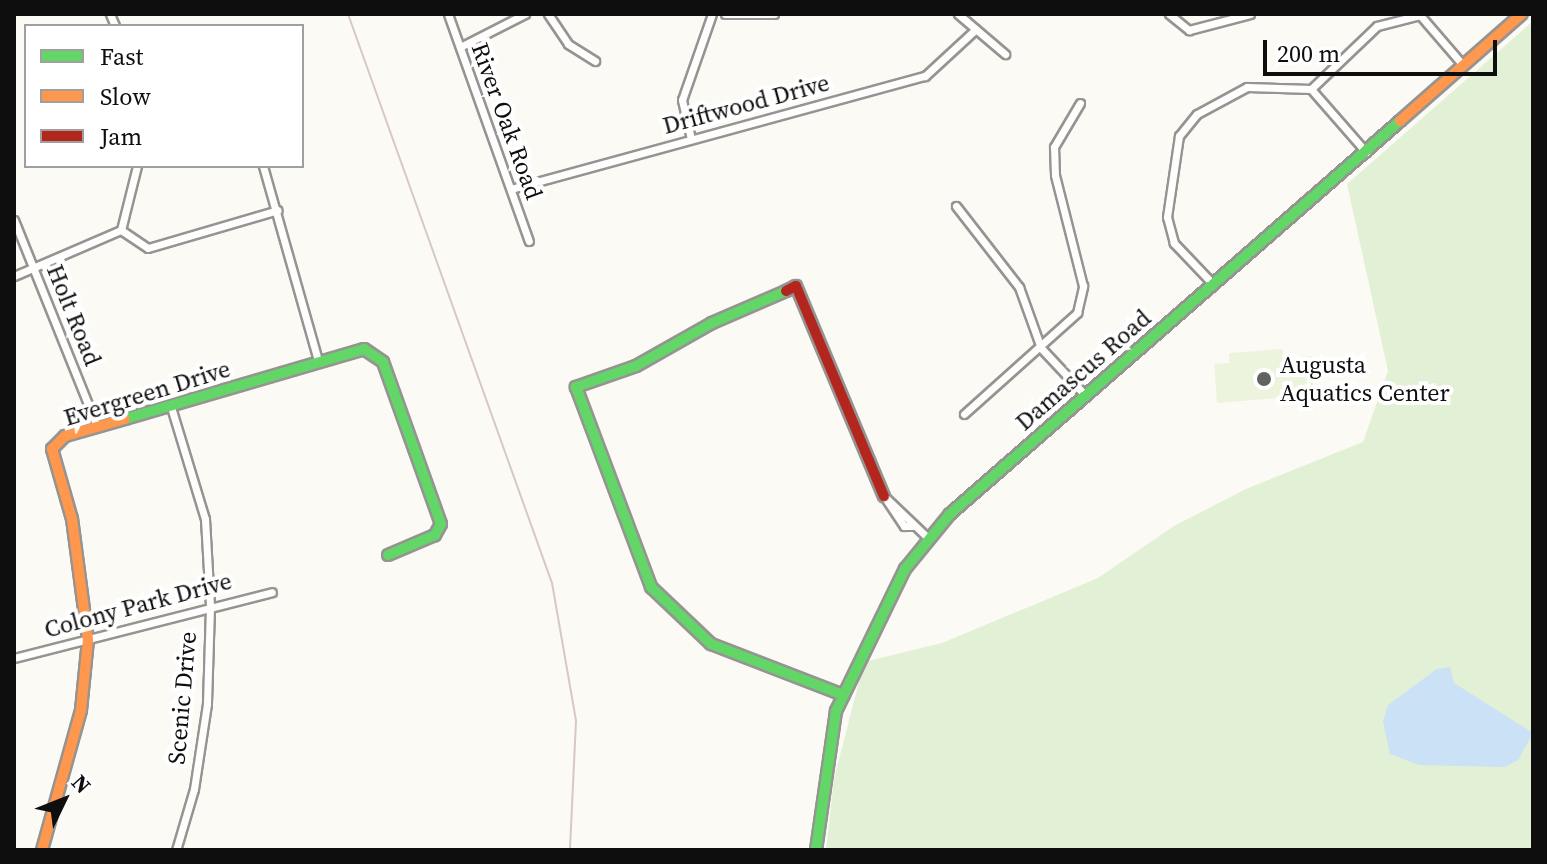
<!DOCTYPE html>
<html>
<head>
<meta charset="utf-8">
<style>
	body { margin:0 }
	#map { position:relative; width:1547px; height:864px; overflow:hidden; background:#fcfaf4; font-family:"Source Serif 4",serif }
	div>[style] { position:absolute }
	.green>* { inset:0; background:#e2f0d5 }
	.pitch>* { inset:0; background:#ecf4de }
	.water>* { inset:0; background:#cbe1f5 }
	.roads { filter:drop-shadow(2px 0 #959492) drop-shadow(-2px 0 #959492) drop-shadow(0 2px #959492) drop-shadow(0 -2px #959492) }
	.street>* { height:7px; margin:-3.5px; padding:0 3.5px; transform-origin:3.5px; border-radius:3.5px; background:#fffefd }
	.fast>* { height:10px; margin:-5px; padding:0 5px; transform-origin:5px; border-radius:5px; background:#63d668 }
	.slow>* { height:10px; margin:-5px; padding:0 5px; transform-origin:5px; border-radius:5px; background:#ff974d }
	.jam>* { height:10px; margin:-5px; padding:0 5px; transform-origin:5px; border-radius:5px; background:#b3261e }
	.rail>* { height:2px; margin:-1px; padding:0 1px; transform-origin:1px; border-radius:1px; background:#d7c7c5 }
	.dots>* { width:22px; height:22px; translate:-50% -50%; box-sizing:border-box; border:4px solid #fff; border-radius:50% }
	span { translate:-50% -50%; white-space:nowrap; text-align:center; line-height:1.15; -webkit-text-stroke:8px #fff; paint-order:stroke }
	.street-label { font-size:24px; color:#0e0e0e }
	.poi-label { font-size:24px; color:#0e0e0e }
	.left { translate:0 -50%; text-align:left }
	.frame { position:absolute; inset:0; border:16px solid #0e0e0e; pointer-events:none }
	.legend { position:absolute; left:24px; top:24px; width:280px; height:144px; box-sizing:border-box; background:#fff; border:2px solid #9f9f9f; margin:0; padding:10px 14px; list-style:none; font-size:24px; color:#0e0e0e }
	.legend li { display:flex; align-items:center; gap:16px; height:40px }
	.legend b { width:40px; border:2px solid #9f9f9f }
	.north { position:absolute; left:24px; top:760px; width:80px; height:80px; -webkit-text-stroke:6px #fff; paint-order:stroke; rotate:47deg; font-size:22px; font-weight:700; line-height:32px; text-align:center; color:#0e0e0e }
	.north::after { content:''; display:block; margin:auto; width:28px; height:36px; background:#0e0e0e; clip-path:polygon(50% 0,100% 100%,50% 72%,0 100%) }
	.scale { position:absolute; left:1263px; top:40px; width:234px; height:36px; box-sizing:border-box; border:4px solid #0e0e0e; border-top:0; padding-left:10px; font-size:24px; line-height:28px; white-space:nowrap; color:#0e0e0e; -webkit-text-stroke:6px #fff; paint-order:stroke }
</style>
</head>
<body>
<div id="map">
	<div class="green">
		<div style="clip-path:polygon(1533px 21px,1533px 850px,826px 850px,834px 779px,864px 662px,942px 643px,1098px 578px,1174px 526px,1246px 489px,1363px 442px,1388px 371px,1347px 184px)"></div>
	</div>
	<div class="pitch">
		<div style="clip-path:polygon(1283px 349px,1284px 358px,1311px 356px,1314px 395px,1217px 403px,1214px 364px,1229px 363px,1229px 353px)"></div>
	</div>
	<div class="water">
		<div style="clip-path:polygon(1450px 667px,1454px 683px,1533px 733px,1518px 760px,1505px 767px,1419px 765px,1390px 754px,1383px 721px,1388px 705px,1437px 669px)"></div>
	</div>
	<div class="roads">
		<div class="street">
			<div style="left:110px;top:14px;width:13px;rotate:67deg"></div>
			<div style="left:448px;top:14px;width:241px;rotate:70.4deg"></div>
			<div style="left:548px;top:14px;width:36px;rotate:56deg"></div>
			<div style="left:568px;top:44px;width:32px;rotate:32deg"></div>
			<div style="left:725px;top:14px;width:49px"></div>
			<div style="left:958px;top:14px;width:62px;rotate:40.4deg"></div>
			<div style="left:1169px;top:14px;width:26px;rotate:39deg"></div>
			<div style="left:1189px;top:30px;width:63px;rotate:-14.7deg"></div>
			<div style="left:1419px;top:14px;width:66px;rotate:49.3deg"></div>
			<div style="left:460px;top:47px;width:73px;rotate:-26.9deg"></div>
			<div style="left:1311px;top:89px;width:91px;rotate:-43.7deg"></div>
			<div style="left:1377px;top:26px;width:44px;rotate:-14.3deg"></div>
			<div style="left:691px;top:139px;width:40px;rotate:-103deg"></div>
			<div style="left:682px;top:100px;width:91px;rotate:-70.8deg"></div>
			<div style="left:263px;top:166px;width:203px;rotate:74.2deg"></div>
			<div style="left:511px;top:189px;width:429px;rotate:-15.3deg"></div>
			<div style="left:925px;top:76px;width:69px;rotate:-42.7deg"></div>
			<div style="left:956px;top:206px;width:103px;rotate:52.1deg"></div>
			<div style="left:1019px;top:287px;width:65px;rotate:70.2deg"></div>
			<div style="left:1041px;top:348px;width:63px;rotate:46.9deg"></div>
			<div style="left:14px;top:220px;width:222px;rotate:68.1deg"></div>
			<div style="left:121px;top:230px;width:32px;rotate:34deg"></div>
			<div style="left:148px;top:248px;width:135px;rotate:-16.3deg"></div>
			<div style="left:14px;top:276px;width:116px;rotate:-23.3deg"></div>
			<div style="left:121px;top:230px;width:66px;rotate:-76deg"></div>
			<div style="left:1213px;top:284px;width:57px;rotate:-133.6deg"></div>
			<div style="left:1174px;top:243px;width:27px;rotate:-105deg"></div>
			<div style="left:1167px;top:217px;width:82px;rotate:-81.6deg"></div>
			<div style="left:1179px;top:136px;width:28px;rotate:-51deg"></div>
			<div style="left:1197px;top:114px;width:57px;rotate:-28.4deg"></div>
			<div style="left:1247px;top:87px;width:64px;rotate:1.8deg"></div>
			<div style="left:1311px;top:89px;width:84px;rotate:48.9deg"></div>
			<div style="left:171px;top:407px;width:117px;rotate:73.1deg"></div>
			<div style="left:205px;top:519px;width:88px;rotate:86.7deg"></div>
			<div style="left:210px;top:607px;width:97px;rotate:91.8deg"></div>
			<div style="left:207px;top:704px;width:86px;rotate:98.7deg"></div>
			<div style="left:194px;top:789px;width:64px;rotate:106.4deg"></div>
			<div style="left:964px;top:414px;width:152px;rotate:-41.8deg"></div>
			<div style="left:1077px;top:313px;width:28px;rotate:-77deg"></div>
			<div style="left:1083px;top:286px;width:114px;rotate:-104.2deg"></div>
			<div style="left:1055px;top:175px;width:28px;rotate:-92deg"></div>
			<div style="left:1054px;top:147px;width:51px;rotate:-59.4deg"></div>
			<div style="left:913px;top:526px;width:9px;rotate:180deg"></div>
			<div style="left:904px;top:526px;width:36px;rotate:-124deg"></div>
			<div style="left:884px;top:496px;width:62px;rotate:43.7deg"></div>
			<div style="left:14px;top:658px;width:266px;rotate:-14.3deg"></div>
		</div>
		<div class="fast">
			<div style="left:786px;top:291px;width:81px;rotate:156.6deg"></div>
			<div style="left:712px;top:323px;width:87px;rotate:150.5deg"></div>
			<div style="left:636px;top:366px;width:64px;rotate:160.7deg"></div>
			<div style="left:576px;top:387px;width:214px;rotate:69.4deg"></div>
			<div style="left:651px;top:587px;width:83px;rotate:43.5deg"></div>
			<div style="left:711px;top:644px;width:142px;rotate:21.1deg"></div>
			<div style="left:125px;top:419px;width:249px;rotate:-16.3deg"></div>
			<div style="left:364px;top:349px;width:23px;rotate:34deg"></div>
			<div style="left:383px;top:362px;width:172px;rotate:70.3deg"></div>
			<div style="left:441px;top:524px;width:13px;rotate:119deg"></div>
			<div style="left:435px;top:535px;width:51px;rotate:156.9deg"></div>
			<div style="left:816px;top:850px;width:140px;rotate:-81.8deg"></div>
			<div style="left:836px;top:711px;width:158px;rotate:-64.1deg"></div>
			<div style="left:905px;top:569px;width:71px;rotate:-50.7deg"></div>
			<div style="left:950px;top:514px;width:597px;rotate:-41.13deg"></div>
		</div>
		<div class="slow">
			<div style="left:1400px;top:121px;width:162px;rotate:-41.3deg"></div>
			<div style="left:42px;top:850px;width:145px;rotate:-74.4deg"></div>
			<div style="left:81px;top:710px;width:70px;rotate:-84.3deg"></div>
			<div style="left:88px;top:640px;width:122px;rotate:-97.5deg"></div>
			<div style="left:72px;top:519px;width:73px;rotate:-105.9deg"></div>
			<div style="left:52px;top:449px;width:18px;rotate:-45deg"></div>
			<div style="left:65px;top:436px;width:62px;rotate:-15.8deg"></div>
		</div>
		<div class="jam">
			<div style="left:786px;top:291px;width:11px;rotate:-27deg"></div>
			<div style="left:796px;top:286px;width:228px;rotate:67.3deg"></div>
		</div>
	</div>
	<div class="rail">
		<div style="left:348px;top:14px;width:604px;rotate:70.28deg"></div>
		<div style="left:552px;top:583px;width:140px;rotate:80.1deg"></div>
		<div style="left:576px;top:721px;width:129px;rotate:92.7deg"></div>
	</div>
	<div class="dots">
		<div style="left:1264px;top:379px;background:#61615e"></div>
	</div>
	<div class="street-label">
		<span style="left:746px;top:104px;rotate:-15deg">Driftwood Drive</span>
		<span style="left:507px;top:121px;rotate:70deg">River Oak Road</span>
		<span style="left:74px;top:315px;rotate:68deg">Holt Road</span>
		<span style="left:1083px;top:370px;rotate:-41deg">Damascus Road</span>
		<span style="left:147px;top:393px;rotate:-17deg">Evergreen Drive</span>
		<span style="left:138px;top:605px;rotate:-15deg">Colony Park Drive</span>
		<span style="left:182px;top:698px;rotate:-85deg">Scenic Drive</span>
	</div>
	<div class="poi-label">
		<span class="left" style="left:1280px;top:379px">Augusta<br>Aquatics Center</span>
	</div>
	<div class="frame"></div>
	<ul class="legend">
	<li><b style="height:10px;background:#63d668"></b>Fast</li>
	<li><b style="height:10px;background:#ff974d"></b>Slow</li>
	<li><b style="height:10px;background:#b3261e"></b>Jam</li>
	</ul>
	<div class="north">N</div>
	<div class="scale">200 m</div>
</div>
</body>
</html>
